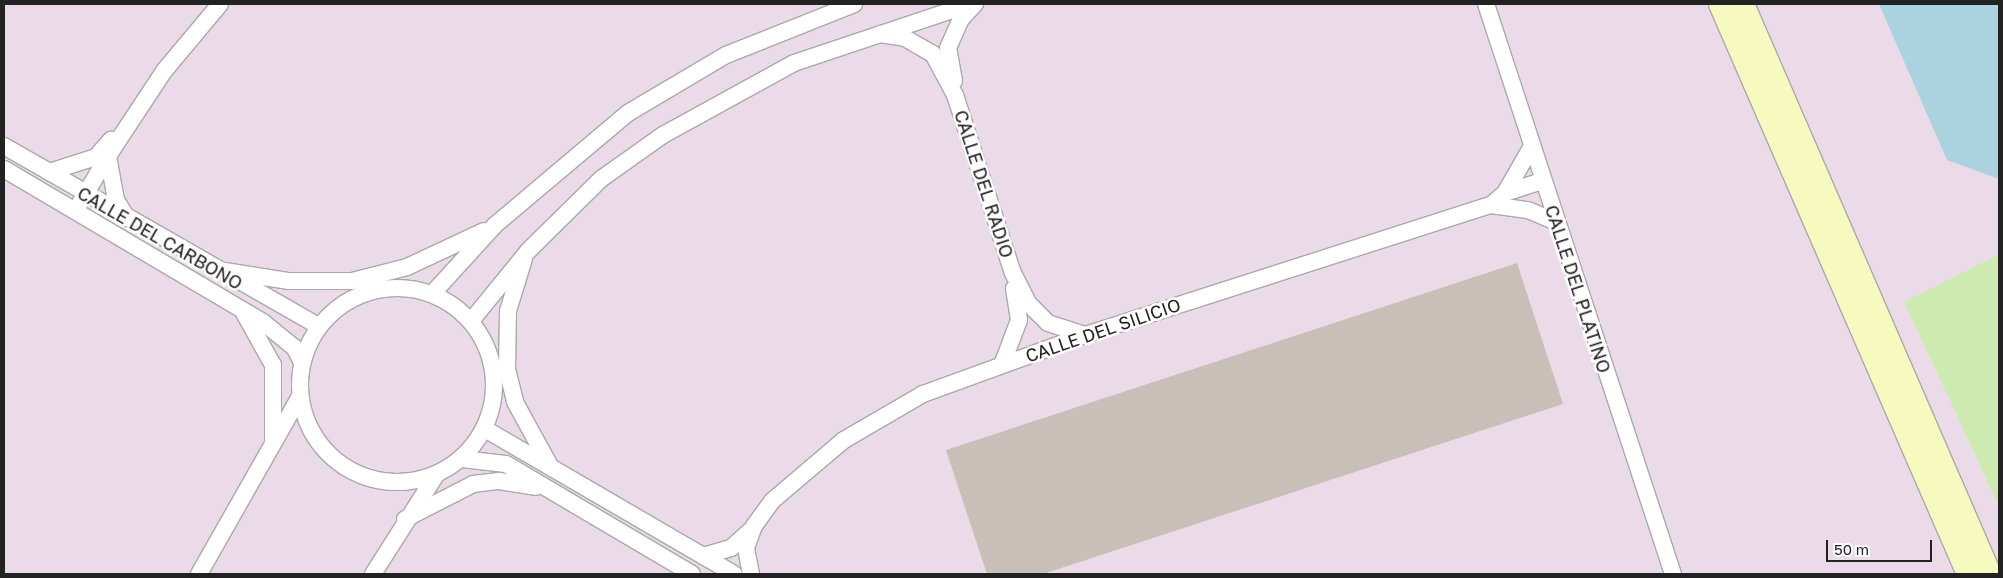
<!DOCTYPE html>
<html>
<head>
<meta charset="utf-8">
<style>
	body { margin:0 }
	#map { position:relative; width:2003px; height:578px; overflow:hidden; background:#f2efe9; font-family:"Golos Text",sans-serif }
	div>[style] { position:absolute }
	.industrial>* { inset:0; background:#ebdbe8 }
	.grass>* { inset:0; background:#cdebb0 }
	.water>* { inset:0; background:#aad3df }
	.building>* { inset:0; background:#c7bfb8 }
	.roads { filter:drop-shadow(1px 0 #a9a9a9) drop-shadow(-1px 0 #a9a9a9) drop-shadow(0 1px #a9a9a9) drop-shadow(0 -1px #a9a9a9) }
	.street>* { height:16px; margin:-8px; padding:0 8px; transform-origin:8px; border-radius:8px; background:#fff }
	.street>.ring { margin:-8px; padding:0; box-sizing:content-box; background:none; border:16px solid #fff; border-radius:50% }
	.secondary>* { height:22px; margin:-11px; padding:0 11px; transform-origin:11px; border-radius:11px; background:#f7fabf }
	span { translate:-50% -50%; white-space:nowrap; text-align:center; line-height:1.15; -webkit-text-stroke:5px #fff; paint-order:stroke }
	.street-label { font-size:18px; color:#222 }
	.frame { position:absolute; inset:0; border:5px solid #222; pointer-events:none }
	.scale { position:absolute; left:1826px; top:540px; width:106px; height:22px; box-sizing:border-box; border:2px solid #222; border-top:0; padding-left:6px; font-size:15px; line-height:18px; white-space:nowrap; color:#222; -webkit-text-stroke:4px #fff; paint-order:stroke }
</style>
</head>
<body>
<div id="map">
	<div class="industrial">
		<div style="clip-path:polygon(4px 4px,1999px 4px,1999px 254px,1904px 302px,1999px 507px,1999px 574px,4px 574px)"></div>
	</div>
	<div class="grass">
		<div style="clip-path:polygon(1999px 254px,1999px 507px,1904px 302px)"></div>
	</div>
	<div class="water">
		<div style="clip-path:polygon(1879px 4px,1999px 4px,1999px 179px,1947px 160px)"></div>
	</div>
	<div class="building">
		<div style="clip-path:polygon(1517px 263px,1563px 404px,1043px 574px,987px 574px,946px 450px)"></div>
	</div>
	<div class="roads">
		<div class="street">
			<div style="left:1486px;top:4px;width:600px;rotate:71.84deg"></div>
			<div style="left:880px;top:34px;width:25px;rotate:9deg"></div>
			<div style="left:905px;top:38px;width:32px;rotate:30deg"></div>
			<div style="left:933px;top:54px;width:47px;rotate:61.8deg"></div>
			<div style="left:955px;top:95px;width:187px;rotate:72deg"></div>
			<div style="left:1013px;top:273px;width:34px;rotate:63deg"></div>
			<div style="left:1028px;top:303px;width:28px;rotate:45deg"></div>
			<div style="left:1048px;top:323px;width:39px;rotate:18deg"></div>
			<div style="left:954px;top:81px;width:34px;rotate:-100deg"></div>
			<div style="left:948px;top:48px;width:32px;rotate:-66deg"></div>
			<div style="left:961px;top:19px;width:21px;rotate:-47deg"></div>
			<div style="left:4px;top:146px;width:362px;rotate:29.8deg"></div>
			<div style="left:4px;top:169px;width:302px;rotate:30.6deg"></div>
			<div style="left:264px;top:323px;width:38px;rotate:39deg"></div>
			<div style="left:294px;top:347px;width:15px;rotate:62deg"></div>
			<div style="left:49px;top:172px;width:49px;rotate:-17.7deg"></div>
			<div style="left:96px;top:157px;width:23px;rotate:-49deg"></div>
			<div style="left:1505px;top:193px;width:54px;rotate:-60.1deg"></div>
			<div style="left:80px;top:203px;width:52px;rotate:-59deg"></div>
			<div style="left:1491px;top:205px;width:37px;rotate:8deg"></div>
			<div style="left:1528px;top:210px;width:30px;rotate:23deg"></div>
			<div style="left:127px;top:218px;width:21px;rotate:-121deg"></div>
			<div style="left:116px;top:200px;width:45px;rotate:-100.3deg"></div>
			<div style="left:108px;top:156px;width:102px;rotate:-56.6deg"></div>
			<div style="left:164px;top:71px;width:87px;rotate:-50.1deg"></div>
			<div style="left:524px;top:259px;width:54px;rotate:107.1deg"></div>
			<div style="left:508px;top:311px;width:58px;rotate:91deg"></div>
			<div style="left:507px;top:369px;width:34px;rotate:76deg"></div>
			<div style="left:515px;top:402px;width:73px;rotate:61.3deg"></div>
			<div style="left:225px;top:271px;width:65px;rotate:8.9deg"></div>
			<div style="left:289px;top:281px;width:63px"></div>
			<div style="left:352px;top:281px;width:57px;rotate:-14.3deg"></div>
			<div style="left:407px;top:267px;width:85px;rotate:-25.1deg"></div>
			<div class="ring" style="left:300px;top:288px;width:178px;height:178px"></div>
			<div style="left:432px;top:294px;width:93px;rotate:-47.6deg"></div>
			<div style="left:495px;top:225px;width:174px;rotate:-40.1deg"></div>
			<div style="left:628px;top:113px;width:114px;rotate:-30.6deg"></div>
			<div style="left:726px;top:55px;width:138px;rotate:-21.7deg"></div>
			<div style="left:244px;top:313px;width:60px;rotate:60.9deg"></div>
			<div style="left:273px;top:365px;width:76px;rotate:90deg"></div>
			<div style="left:471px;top:321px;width:90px;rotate:-50.8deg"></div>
			<div style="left:528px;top:251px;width:103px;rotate:-44.6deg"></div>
			<div style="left:601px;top:179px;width:76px;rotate:-35.4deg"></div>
			<div style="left:663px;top:135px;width:149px;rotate:-28.8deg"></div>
			<div style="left:794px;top:63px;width:186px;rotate:-18.5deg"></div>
			<div style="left:1002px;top:365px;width:48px;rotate:-69.3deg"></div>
			<div style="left:1019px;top:320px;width:32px;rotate:-99deg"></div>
			<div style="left:485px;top:429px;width:288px;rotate:30.2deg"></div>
			<div style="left:462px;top:459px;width:44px;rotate:6.5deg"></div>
			<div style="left:506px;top:464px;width:216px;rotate:30.6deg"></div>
			<div style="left:405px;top:519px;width:76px;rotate:-27.2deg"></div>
			<div style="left:473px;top:484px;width:26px;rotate:-7deg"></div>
			<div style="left:499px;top:481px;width:37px;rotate:9deg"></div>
			<div style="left:703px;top:556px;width:29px;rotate:-16deg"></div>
			<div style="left:731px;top:548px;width:27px;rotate:-42deg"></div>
			<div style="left:199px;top:574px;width:202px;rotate:-60.4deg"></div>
			<div style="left:373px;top:574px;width:117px;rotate:-57.5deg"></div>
			<div style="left:751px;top:574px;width:26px;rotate:-101deg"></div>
			<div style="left:746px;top:548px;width:23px;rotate:-70deg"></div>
			<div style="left:754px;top:526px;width:31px;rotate:-54deg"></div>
			<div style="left:772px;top:501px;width:94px;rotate:-40.3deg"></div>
			<div style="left:844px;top:440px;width:91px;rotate:-30.2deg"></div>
			<div style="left:923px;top:394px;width:172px;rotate:-20deg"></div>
			<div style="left:1085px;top:335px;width:426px;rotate:-17.8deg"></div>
			<div style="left:1491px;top:205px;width:18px;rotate:-41deg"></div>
			<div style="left:1505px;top:193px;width:40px;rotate:-18deg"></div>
		</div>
		<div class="secondary">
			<div style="left:1720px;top:4px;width:622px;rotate:66.49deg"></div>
			<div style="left:1743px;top:4px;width:621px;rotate:66.57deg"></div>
		</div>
	</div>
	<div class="street-label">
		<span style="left:984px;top:184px;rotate:72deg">CALLE DEL RADIO</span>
		<span style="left:160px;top:238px;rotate:30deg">CALLE DEL CARBONO</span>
		<span style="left:1578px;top:289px;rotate:72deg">CALLE DEL PLATINO</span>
		<span style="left:1103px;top:330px;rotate:-19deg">CALLE DEL SILICIO</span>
	</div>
	<div class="frame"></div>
	<div class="scale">50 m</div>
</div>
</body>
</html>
